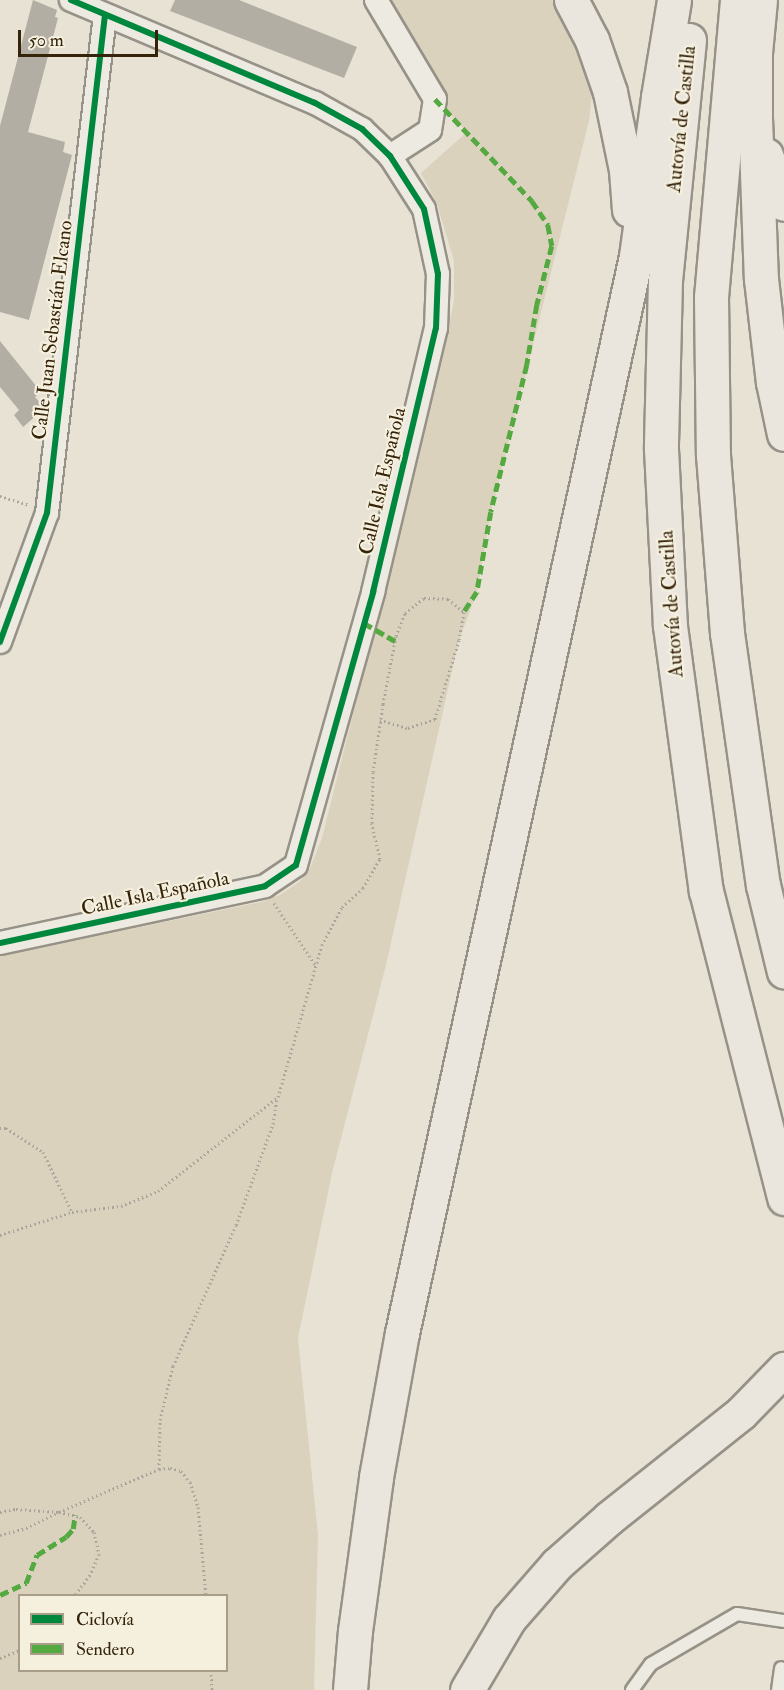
<!DOCTYPE html>
<html>
<head>
<meta charset="utf-8">
<style>
	body { margin:0 }
	#map { position:relative; width:784px; height:1690px; overflow:hidden; background:#e7e2d4; font-family:"IM FELL Double Pica",serif }
	div>[style] { position:absolute }
	.green>* { inset:0; background:#dad2bd }
	.building>* { inset:0; background:#b3aea4 }
	.path>* { height:3px; margin-top:-1.5px; transform-origin:0; background:repeating-linear-gradient(90deg,#a9a59d 0 1.5px,transparent 0 4.5px) }
	.roads { filter:drop-shadow(2px 0 #979287) drop-shadow(-2px 0 #979287) drop-shadow(0 2px #979287) drop-shadow(0 -2px #979287) }
	.lane>* { height:12px; margin:-6px; padding:0 6px; transform-origin:6px; border-radius:6px; background:#edeae2 }
	.street>* { height:22px; margin:-11px; padding:0 11px; transform-origin:11px; border-radius:11px; background:#edeae2 }
	.highway>* { height:33px; margin:-16.5px; padding:0 16.5px; transform-origin:16.5px; border-radius:16.5px; background:#eae6de }
	.quiet>* { height:4.5px; margin-top:-2.25px; transform-origin:0; background:repeating-linear-gradient(90deg,#54aa41 0 9px,transparent 0 13.5px) }
	.cycleway>* { height:6px; margin:-3px; padding:0 3px; transform-origin:3px; border-radius:3px; background:#00873e }
	span { translate:-50% -50%; white-space:nowrap; text-align:center; line-height:1.15; -webkit-text-stroke:4.5px #f5efde; paint-order:stroke }
	.street-label { font-size:20px; color:#35230a }
	.legend { position:absolute; left:18px; top:1594px; width:210px; height:78px; box-sizing:border-box; background:#f5efde; border:2px solid #a89d89; margin:0; padding:8px 10px; list-style:none; font-size:18px; color:#35230a }
	.legend li { display:flex; align-items:center; gap:12px; height:30px }
	.legend b { width:30px; border:2px solid #a89d89 }
	.scale { position:absolute; left:18px; top:30px; width:140px; height:27px; box-sizing:border-box; border:3px solid #35230a; border-top:0; padding-left:8px; font-size:18px; line-height:21px; white-space:nowrap; color:#35230a; -webkit-text-stroke:4px #f5efde; paint-order:stroke }
</style>
</head>
<body>
<div id="map">
	<div class="green">
		<div style="clip-path:polygon(evenodd,370px 0,552px 0,565px 21px,593px 83px,589px 121px,491px 512px,477px 592px,459px 640px,386px 965px,332px 1173px,298px 1338px,318px 1535px,314px 1690px,0 1690px,0 956px,261px 902px,280px 895px,299px 882px,310px 868px,322px 838px,439px 371px,454px 301px,454px 261px,437px 204px,421px 173px,467px 132px,435px 99px,370px 0,20px 1596px,226px 1596px,226px 1670px,20px 1670px,20px 1596px)"></div>
	</div>
	<div class="building">
		<div style="clip-path:polygon(33px 0,57px 10px,55px 17px,58px 18px,28px 132px,65px 142px,63px 152px,72px 155px,29px 320px,0 312px,0 126px)"></div>
		<div style="clip-path:polygon(175px 0,239px 0,357px 47px,344px 78px,170px 11px)"></div>
		<div style="clip-path:polygon(0 341px,37px 387px,35px 389px,39px 394px,35px 397px,45px 408px,23px 427px,14px 415px,19px 410px,0 387px)"></div>
	</div>
	<div class="path">
		<div style="left:0;top:496px;width:30px;rotate:17deg"></div>
		<div style="left:274px;top:903px;width:76px;rotate:56.3deg"></div>
		<div style="left:0;top:1128px;width:6px"></div>
		<div style="left:6px;top:1128px;width:44px;rotate:33deg"></div>
		<div style="left:43px;top:1152px;width:67px;rotate:64.2deg"></div>
		<div style="left:0;top:1235px;width:76px;rotate:-17.7deg"></div>
		<div style="left:72px;top:1212px;width:49px;rotate:-7deg"></div>
		<div style="left:121px;top:1206px;width:40px;rotate:-22deg"></div>
		<div style="left:158px;top:1191px;width:152px;rotate:-38.1deg"></div>
		<div style="left:278px;top:1097px;width:158px;rotate:-73.9deg"></div>
		<div style="left:322px;top:945px;width:43px;rotate:-62.2deg"></div>
		<div style="left:342px;top:907px;width:28px;rotate:-42deg"></div>
		<div style="left:363px;top:888px;width:34px;rotate:-60deg"></div>
		<div style="left:380px;top:859px;width:37px;rotate:-103deg"></div>
		<div style="left:372px;top:823px;width:51px;rotate:-88.9deg"></div>
		<div style="left:373px;top:772px;width:69px;rotate:-81.6deg"></div>
		<div style="left:383px;top:704px;width:69px;rotate:-79.2deg"></div>
		<div style="left:396px;top:636px;width:25px;rotate:-69deg"></div>
		<div style="left:405px;top:613px;width:24px;rotate:-38deg"></div>
		<div style="left:424px;top:598px;width:24px;rotate:2deg"></div>
		<div style="left:448px;top:599px;width:21px;rotate:39deg"></div>
		<div style="left:464px;top:612px;width:28px;rotate:100deg"></div>
		<div style="left:459px;top:640px;width:83px;rotate:106.9deg"></div>
		<div style="left:435px;top:719px;width:29px;rotate:162deg"></div>
		<div style="left:407px;top:728px;width:28px;rotate:-163deg"></div>
		<div style="left:159px;top:1469px;width:49px;rotate:-88.8deg"></div>
		<div style="left:160px;top:1420px;width:56px;rotate:-76.5deg"></div>
		<div style="left:173px;top:1366px;width:154px;rotate:-65.9deg"></div>
		<div style="left:236px;top:1225px;width:108px;rotate:-69.9deg"></div>
		<div style="left:273px;top:1124px;width:25px;rotate:-81deg"></div>
		<div style="left:0;top:1512px;width:16px;rotate:-11deg"></div>
		<div style="left:16px;top:1509px;width:43px;rotate:4deg"></div>
		<div style="left:59px;top:1512px;width:109px;rotate:-23.3deg"></div>
		<div style="left:159px;top:1469px;width:11px;rotate:-5deg"></div>
		<div style="left:170px;top:1468px;width:11px;rotate:15deg"></div>
		<div style="left:181px;top:1471px;width:14px;rotate:51deg"></div>
		<div style="left:190px;top:1482px;width:26px;rotate:72deg"></div>
		<div style="left:198px;top:1507px;width:89px;rotate:84.9deg"></div>
		<div style="left:0;top:1535px;width:27px;rotate:-15deg"></div>
		<div style="left:26px;top:1528px;width:37px;rotate:-26deg"></div>
		<div style="left:59px;top:1512px;width:22px;rotate:13deg"></div>
		<div style="left:80px;top:1517px;width:21px;rotate:47deg"></div>
		<div style="left:94px;top:1532px;width:23px;rotate:77deg"></div>
		<div style="left:99px;top:1554px;width:23px;rotate:113deg"></div>
		<div style="left:90px;top:1575px;width:26px;rotate:127deg"></div>
		<div style="left:0;top:1658px;width:22px;rotate:-22deg"></div>
		<div style="left:211px;top:1670px;width:20px;rotate:87deg"></div>
	</div>
	<div class="roads">
		<div class="lane">
			<div style="left:632px;top:1690px;width:32px;rotate:-54deg"></div>
			<div style="left:651px;top:1664px;width:99px;rotate:-30.2deg"></div>
			<div style="left:737px;top:1614px;width:48px;rotate:8.5deg"></div>
			<div style="left:778px;top:1690px;width:22px;rotate:-82deg"></div>
		</div>
		<div class="street">
			<div style="left:376px;top:0;width:115px;rotate:59.2deg"></div>
			<div style="left:435px;top:99px;width:31px;rotate:99deg"></div>
			<div style="left:430px;top:130px;width:48px;rotate:147deg"></div>
			<div style="left:0;top:642px;width:137px;rotate:-70deg"></div>
			<div style="left:47px;top:513px;width:501px;rotate:-83.36deg"></div>
			<div style="left:0;top:943px;width:271px;rotate:-12.1deg"></div>
			<div style="left:265px;top:886px;width:37px;rotate:-34deg"></div>
			<div style="left:296px;top:865px;width:284px;rotate:-74.2deg"></div>
			<div style="left:373px;top:592px;width:271px;rotate:-76.6deg"></div>
			<div style="left:436px;top:328px;width:54px;rotate:-87.9deg"></div>
			<div style="left:438px;top:274px;width:66px;rotate:-102.2deg"></div>
			<div style="left:424px;top:209px;width:63px;rotate:-122.7deg"></div>
			<div style="left:390px;top:156px;width:39px;rotate:-136deg"></div>
			<div style="left:362px;top:129px;width:54px;rotate:-151deg"></div>
			<div style="left:315px;top:103px;width:265px;rotate:-157.1deg"></div>
		</div>
		<div class="highway">
			<div style="left:571px;top:0;width:45px;rotate:62.3deg"></div>
			<div style="left:592px;top:40px;width:55px;rotate:70.9deg"></div>
			<div style="left:610px;top:92px;width:80px;rotate:78.4deg"></div>
			<div style="left:626px;top:170px;width:40px;rotate:85.7deg"></div>
			<div style="left:737px;top:0;width:298px;rotate:95deg"></div>
			<div style="left:711px;top:297px;width:158px;rotate:89.3deg"></div>
			<div style="left:713px;top:455px;width:179px;rotate:85.5deg"></div>
			<div style="left:727px;top:633px;width:255px;rotate:81.9deg"></div>
			<div style="left:763px;top:885px;width:89px;rotate:76.4deg"></div>
			<div style="left:760px;top:0;width:53px;rotate:95.4deg"></div>
			<div style="left:755px;top:53px;width:65px;rotate:90deg"></div>
			<div style="left:755px;top:118px;width:161px;rotate:87.9deg"></div>
			<div style="left:761px;top:279px;width:104px;rotate:83.4deg"></div>
			<div style="left:773px;top:382px;width:53px;rotate:78.1deg"></div>
			<div style="left:689px;top:40px;width:241px;rotate:95.7deg"></div>
			<div style="left:665px;top:280px;width:169px;rotate:91.4deg"></div>
			<div style="left:661px;top:449px;width:177px;rotate:87.1deg"></div>
			<div style="left:670px;top:626px;width:267px;rotate:82.3deg"></div>
			<div style="left:706px;top:891px;width:317px;rotate:75.7deg"></div>
			<div style="left:766px;top:155px;width:52px;rotate:69.8deg"></div>
			<div style="left:350px;top:1690px;width:59px;rotate:-85.2deg"></div>
			<div style="left:355px;top:1631px;width:155px;rotate:-82.2deg"></div>
			<div style="left:376px;top:1477px;width:146px;rotate:-79.8deg"></div>
			<div style="left:402px;top:1333px;width:1102px;rotate:-77.74deg"></div>
			<div style="left:636px;top:256px;width:161px;rotate:-82.1deg"></div>
			<div style="left:658px;top:97px;width:98px;rotate:-80.6deg"></div>
			<div style="left:467px;top:1690px;width:82px;rotate:-59.4deg"></div>
			<div style="left:509px;top:1619px;width:73px;rotate:-48.9deg"></div>
			<div style="left:557px;top:1564px;width:69px;rotate:-41.5deg"></div>
			<div style="left:609px;top:1518px;width:169px;rotate:-38.5deg"></div>
			<div style="left:741px;top:1413px;width:62px;rotate:-45.7deg"></div>
		</div>
	</div>
	<div class="quiet">
		<div style="left:435px;top:99px;width:141px;rotate:46.4deg"></div>
		<div style="left:532px;top:201px;width:29px;rotate:56deg"></div>
		<div style="left:548px;top:225px;width:21px;rotate:79deg"></div>
		<div style="left:552px;top:246px;width:61px;rotate:104.3deg"></div>
		<div style="left:537px;top:305px;width:61px;rotate:99.5deg"></div>
		<div style="left:527px;top:365px;width:151px;rotate:103.8deg"></div>
		<div style="left:491px;top:512px;width:81px;rotate:99.9deg"></div>
		<div style="left:477px;top:592px;width:24px;rotate:123deg"></div>
		<div style="left:364px;top:623px;width:36px;rotate:30deg"></div>
		<div style="left:0;top:1595px;width:29px;rotate:-25deg"></div>
		<div style="left:26px;top:1583px;width:30px;rotate:-69deg"></div>
		<div style="left:37px;top:1555px;width:34px;rotate:-32deg"></div>
		<div style="left:66px;top:1537px;width:11px;rotate:-49deg"></div>
		<div style="left:73px;top:1529px;width:14px;rotate:-82deg"></div>
	</div>
	<div class="cycleway">
		<div style="left:0;top:642px;width:137px;rotate:-70deg"></div>
		<div style="left:47px;top:513px;width:501px;rotate:-83.36deg"></div>
		<div style="left:0;top:943px;width:271px;rotate:-12.1deg"></div>
		<div style="left:265px;top:886px;width:37px;rotate:-34deg"></div>
		<div style="left:296px;top:865px;width:284px;rotate:-74.2deg"></div>
		<div style="left:373px;top:592px;width:271px;rotate:-76.6deg"></div>
		<div style="left:436px;top:328px;width:54px;rotate:-87.9deg"></div>
		<div style="left:438px;top:274px;width:66px;rotate:-102.2deg"></div>
		<div style="left:424px;top:209px;width:63px;rotate:-122.7deg"></div>
		<div style="left:390px;top:156px;width:39px;rotate:-136deg"></div>
		<div style="left:362px;top:129px;width:54px;rotate:-151deg"></div>
		<div style="left:315px;top:103px;width:265px;rotate:-157.1deg"></div>
	</div>
	<div class="street-label">
		<span style="left:681px;top:119px;rotate:-84deg">Autovía de Castilla</span>
		<span style="left:52px;top:330px;rotate:-83deg">Calle Juan Sebastián Elcano</span>
		<span style="left:382px;top:481px;rotate:-77deg">Calle Isla Española</span>
		<span style="left:671px;top:604px;rotate:-94deg">Autovía de Castilla</span>
		<span style="left:155px;top:893px;rotate:-12deg">Calle Isla Española</span>
	</div>
	<ul class="legend">
	<li><b style="height:8px;background:#00873e"></b>Ciclovía</li>
	<li><b style="height:8px;background:#54aa41"></b>Sendero</li>
	</ul>
	<div class="scale">50 m</div>
</div>
</body>
</html>
